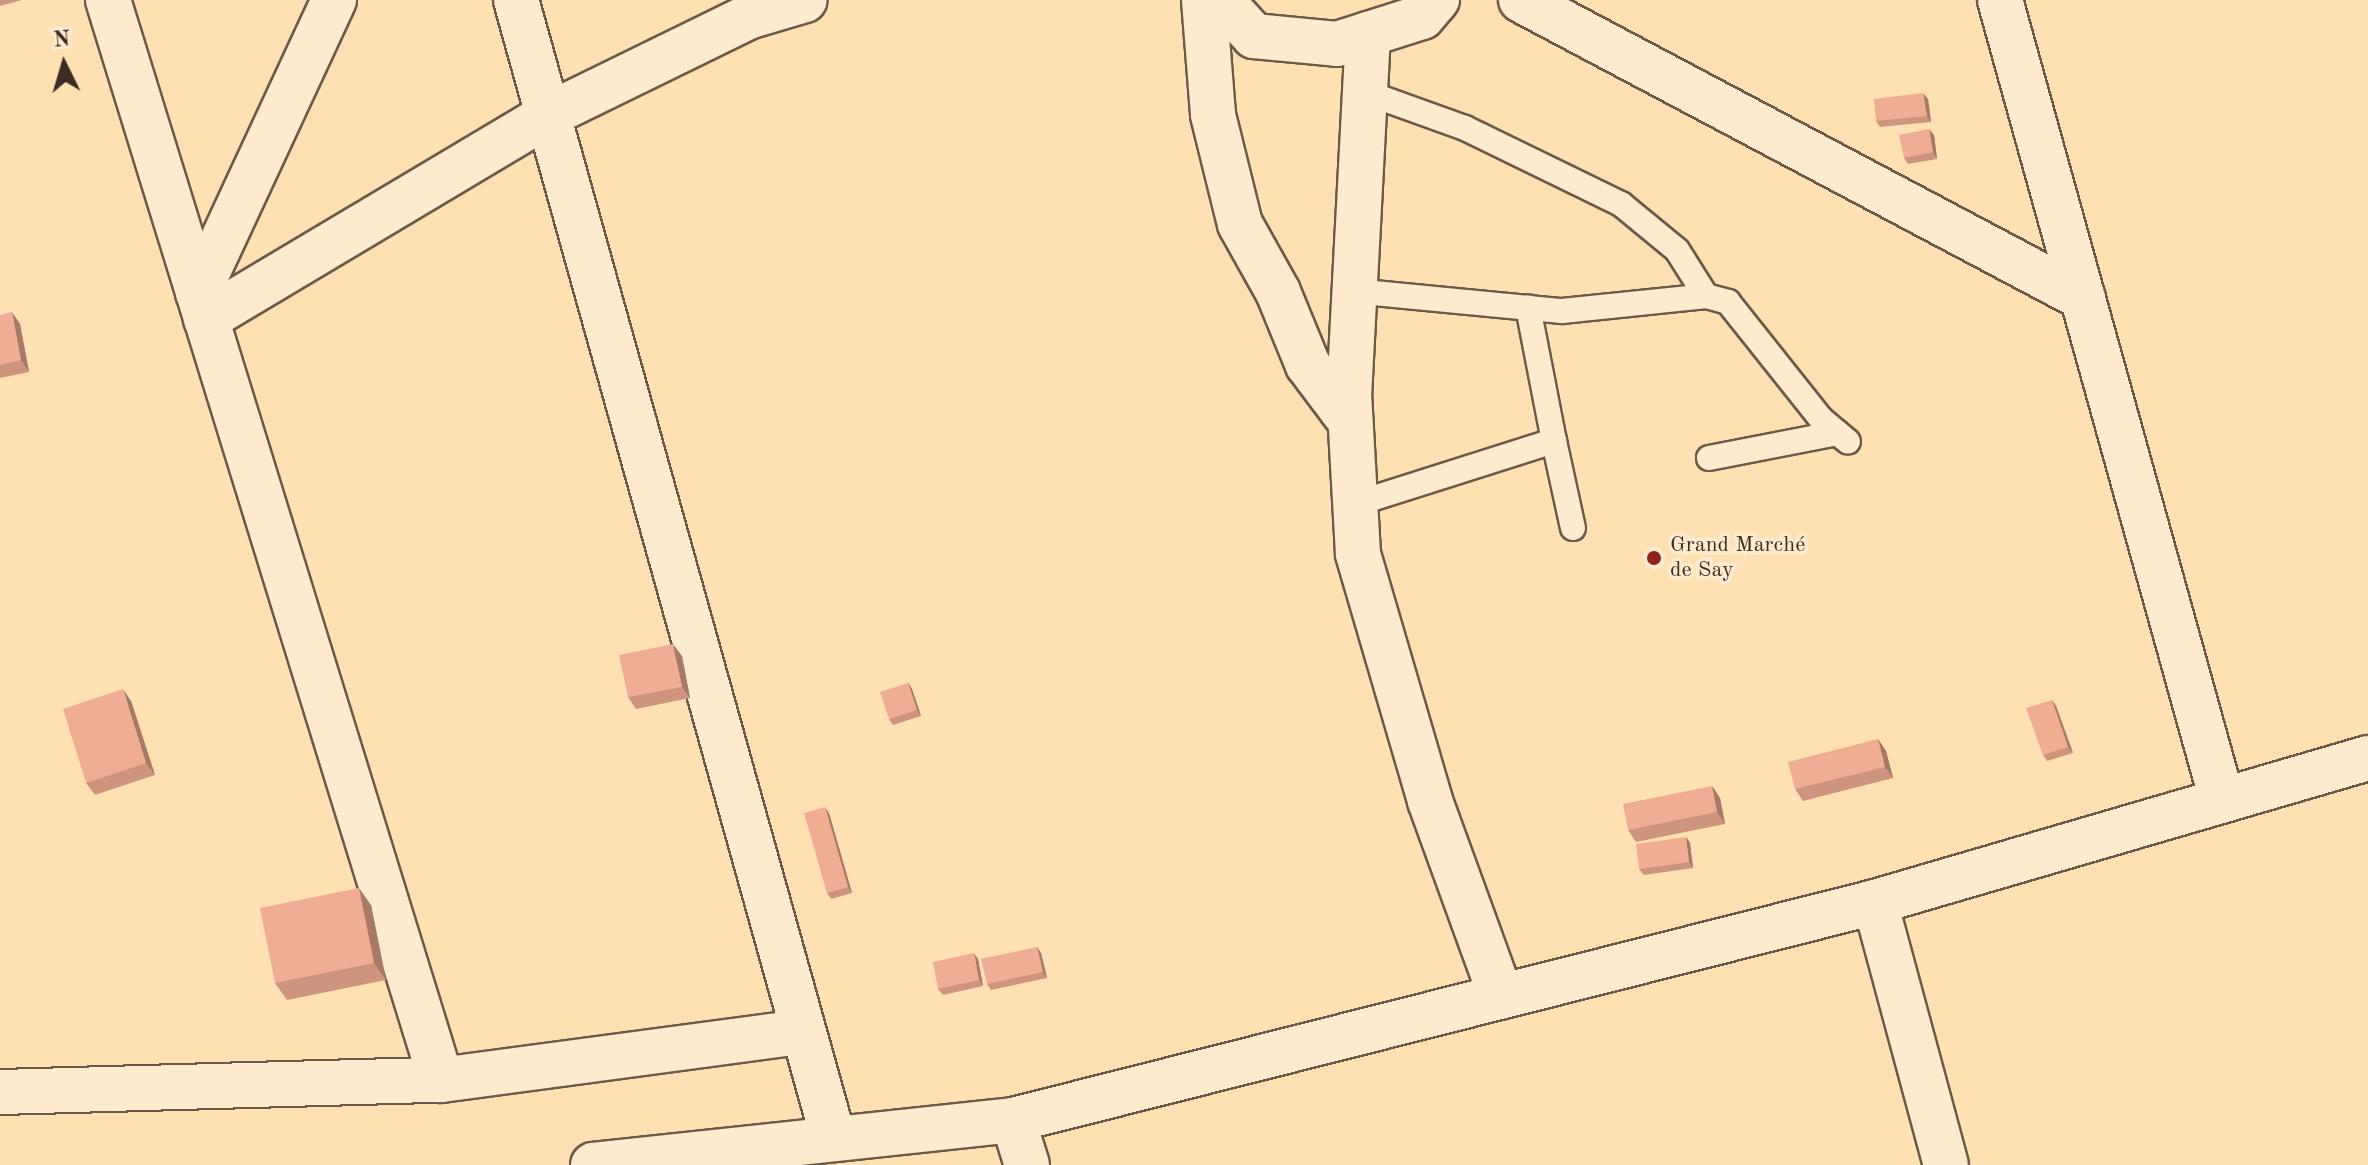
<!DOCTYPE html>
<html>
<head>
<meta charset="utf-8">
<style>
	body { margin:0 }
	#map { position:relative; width:2368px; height:1165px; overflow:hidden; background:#fee0b3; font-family:"Old Standard TT",serif }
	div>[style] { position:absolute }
	.roads { filter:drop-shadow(2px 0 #6c5946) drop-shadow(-2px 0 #6c5946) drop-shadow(0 2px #6c5946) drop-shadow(0 -2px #6c5946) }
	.lane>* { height:24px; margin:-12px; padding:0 12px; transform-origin:12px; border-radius:12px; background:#feebce }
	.street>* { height:44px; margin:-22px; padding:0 22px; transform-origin:22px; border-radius:22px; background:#feebce }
	.secondary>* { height:44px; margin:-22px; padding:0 22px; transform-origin:22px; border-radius:22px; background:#feebce }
	.wall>* { inset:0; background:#ce957e }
	.shaded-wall>* { inset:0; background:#a77967 }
	.building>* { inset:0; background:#efad93 }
	.dots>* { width:22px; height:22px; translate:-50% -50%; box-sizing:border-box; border:4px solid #feebce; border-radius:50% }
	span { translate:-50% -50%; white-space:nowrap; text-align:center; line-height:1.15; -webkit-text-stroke:7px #feebce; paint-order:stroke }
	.poi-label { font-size:22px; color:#3c2c21 }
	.left { translate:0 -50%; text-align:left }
	.north { position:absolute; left:24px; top:24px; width:80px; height:80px; -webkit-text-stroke:6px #feebce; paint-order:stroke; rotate:355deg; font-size:22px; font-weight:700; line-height:32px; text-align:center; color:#3c2c21 }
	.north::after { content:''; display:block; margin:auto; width:28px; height:36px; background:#3c2c21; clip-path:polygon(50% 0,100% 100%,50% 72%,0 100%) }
</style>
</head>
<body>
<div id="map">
	<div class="roads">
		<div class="lane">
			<div style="left:1365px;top:92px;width:106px;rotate:19.8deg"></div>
			<div style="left:1465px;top:128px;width:174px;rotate:26deg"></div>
			<div style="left:1621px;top:204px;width:72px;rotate:39.4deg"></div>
			<div style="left:1677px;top:250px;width:54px;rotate:57.8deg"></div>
			<div style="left:1353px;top:291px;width:210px;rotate:5.5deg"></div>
			<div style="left:1562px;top:311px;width:145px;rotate:-5.9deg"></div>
			<div style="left:1706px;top:296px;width:23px;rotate:15deg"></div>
			<div style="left:1728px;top:302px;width:149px;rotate:51.5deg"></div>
			<div style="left:1821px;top:419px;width:35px;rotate:40deg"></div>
			<div style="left:1554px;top:441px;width:89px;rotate:77.7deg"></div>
			<div style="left:1709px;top:458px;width:131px;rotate:-11deg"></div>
			<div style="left:1355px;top:504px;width:209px;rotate:-17.6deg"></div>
			<div style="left:1554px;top:441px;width:136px;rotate:-101deg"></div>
		</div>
		<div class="street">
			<div style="left:108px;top:0;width:1130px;rotate:72.86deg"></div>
			<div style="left:516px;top:0;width:1180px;rotate:74.42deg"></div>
			<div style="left:1204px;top:0;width:115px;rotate:85.5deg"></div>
			<div style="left:1213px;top:115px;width:112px;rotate:76.1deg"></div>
			<div style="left:1240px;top:224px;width:78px;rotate:60.8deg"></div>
			<div style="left:1278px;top:292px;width:79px;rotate:67.7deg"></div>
			<div style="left:1308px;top:365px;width:70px;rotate:53.1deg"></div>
			<div style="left:1221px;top:0;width:49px;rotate:47.5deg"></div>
			<div style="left:1254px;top:36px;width:83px;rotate:5.5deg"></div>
			<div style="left:1337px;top:44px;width:89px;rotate:-17.6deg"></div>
			<div style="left:1422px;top:17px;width:23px;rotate:-49deg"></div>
			<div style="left:1521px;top:0;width:636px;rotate:27.93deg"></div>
			<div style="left:2000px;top:0;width:830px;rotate:74.49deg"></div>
			<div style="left:1368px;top:34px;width:360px;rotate:93deg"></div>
			<div style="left:1349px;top:393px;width:161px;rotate:86.8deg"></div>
			<div style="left:1358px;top:554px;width:257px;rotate:73.7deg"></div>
			<div style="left:1430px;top:801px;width:208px;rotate:70deg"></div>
			<div style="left:198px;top:293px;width:323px;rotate:-65.1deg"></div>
			<div style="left:206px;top:319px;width:398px;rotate:-30.8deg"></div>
			<div style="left:548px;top:115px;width:223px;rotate:-26.1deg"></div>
			<div style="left:748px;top:17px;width:59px;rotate:-16.6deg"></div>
			<div style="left:1875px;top:902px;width:272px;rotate:74.9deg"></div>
			<div style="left:0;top:1092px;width:441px;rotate:-1.6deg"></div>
			<div style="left:441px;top:1080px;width:365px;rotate:-7.6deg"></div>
			<div style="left:1013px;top:1120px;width:47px;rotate:72.7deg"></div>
		</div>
		<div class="secondary">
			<div style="left:593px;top:1165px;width:422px;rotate:-6.1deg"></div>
			<div style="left:1013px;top:1120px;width:889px;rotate:-14.19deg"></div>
			<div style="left:1875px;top:902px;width:514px;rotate:-16.28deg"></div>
		</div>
	</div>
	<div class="wall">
		<div style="clip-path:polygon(0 0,22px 0,0 6px)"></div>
		<div style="clip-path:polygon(1928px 99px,1931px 122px,1880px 127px,1876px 121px)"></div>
		<div style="clip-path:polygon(1934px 135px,1937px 159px,1908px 164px,1904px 158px)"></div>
		<div style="clip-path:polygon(0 315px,20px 324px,29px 372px,0 378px)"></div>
		<div style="clip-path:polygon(682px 656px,690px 698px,636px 709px,628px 697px)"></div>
		<div style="clip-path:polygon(908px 683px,912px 689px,921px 716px,893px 725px,889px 719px)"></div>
		<div style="clip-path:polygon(2052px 700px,2056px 706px,2073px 753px,2047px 761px,2043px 755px)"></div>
		<div style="clip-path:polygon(131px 701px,155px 775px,95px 795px,86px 783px)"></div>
		<div style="clip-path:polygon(1878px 739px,1886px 751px,1893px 778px,1803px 801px,1795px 789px)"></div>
		<div style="clip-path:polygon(1712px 786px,1720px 798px,1725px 824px,1636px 842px,1628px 830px)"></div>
		<div style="clip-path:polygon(829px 813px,852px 893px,831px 899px,827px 893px)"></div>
		<div style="clip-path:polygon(1686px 837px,1690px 843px,1693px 868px,1644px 875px,1639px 869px)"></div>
		<div style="clip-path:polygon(371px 905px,386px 980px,287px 1000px,275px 983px)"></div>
		<div style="clip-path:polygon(1037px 947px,1041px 953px,1047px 978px,991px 990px,987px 984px)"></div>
		<div style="clip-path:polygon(978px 959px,983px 986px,943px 995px,938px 989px)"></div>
	</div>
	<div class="shaded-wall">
		<div style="clip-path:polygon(1923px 93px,1928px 99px,1931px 122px,1927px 116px)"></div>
		<div style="clip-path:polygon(1929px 129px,1934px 135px,1937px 159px,1933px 152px)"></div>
		<div style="clip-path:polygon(12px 312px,20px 324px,29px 372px,21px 360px)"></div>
		<div style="clip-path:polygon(673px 644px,682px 656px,690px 698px,682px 687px)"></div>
		<div style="clip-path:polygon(908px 683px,912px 689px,921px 716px,917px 710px)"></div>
		<div style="clip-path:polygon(123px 689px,131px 701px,155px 775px,146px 763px)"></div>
		<div style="clip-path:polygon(2052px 700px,2056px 706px,2073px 753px,2068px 747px)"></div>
		<div style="clip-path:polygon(1878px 739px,1886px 751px,1893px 778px,1885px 767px)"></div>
		<div style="clip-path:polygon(1712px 786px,1720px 798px,1725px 824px,1717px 812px)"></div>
		<div style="clip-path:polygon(825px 807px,829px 813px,852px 893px,848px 887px)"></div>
		<div style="clip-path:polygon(1686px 837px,1690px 843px,1693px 868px,1689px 862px)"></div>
		<div style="clip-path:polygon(359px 888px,371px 905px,386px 980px,374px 963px)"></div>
		<div style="clip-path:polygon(1037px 947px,1041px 953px,1047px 978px,1043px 972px)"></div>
		<div style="clip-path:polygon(974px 953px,978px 959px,983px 986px,979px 980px)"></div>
	</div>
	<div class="building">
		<div style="clip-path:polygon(1923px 93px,1927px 116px,1876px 121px,1874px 99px)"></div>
		<div style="clip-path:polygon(1929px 129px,1933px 152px,1904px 158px,1899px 135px)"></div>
		<div style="clip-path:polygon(12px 312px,21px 360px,0 365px,0 315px)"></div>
		<div style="clip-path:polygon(673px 644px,682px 687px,628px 697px,619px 655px)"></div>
		<div style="clip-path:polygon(908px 683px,917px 710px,889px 719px,880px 692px)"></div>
		<div style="clip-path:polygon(123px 689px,146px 763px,86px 783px,63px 709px)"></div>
		<div style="clip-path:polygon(2052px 700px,2068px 747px,2043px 755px,2026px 708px)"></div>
		<div style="clip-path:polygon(1878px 739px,1885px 767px,1795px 789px,1788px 762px)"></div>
		<div style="clip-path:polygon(1712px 786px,1717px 812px,1628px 830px,1623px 804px)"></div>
		<div style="clip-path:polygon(825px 807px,848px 887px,827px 893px,804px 813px)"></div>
		<div style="clip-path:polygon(1686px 837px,1689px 862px,1639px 869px,1636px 844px)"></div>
		<div style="clip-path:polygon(359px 888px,374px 963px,275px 983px,260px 908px)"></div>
		<div style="clip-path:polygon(1037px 947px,1043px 972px,987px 984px,981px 959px)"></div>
		<div style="clip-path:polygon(974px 953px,979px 980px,938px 989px,933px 962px)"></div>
	</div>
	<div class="dots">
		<div style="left:1654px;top:558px;background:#8f2418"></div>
	</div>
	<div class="poi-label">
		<span class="left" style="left:1670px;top:558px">Grand Marché<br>de Say</span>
	</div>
	<div class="north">N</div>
</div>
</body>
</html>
